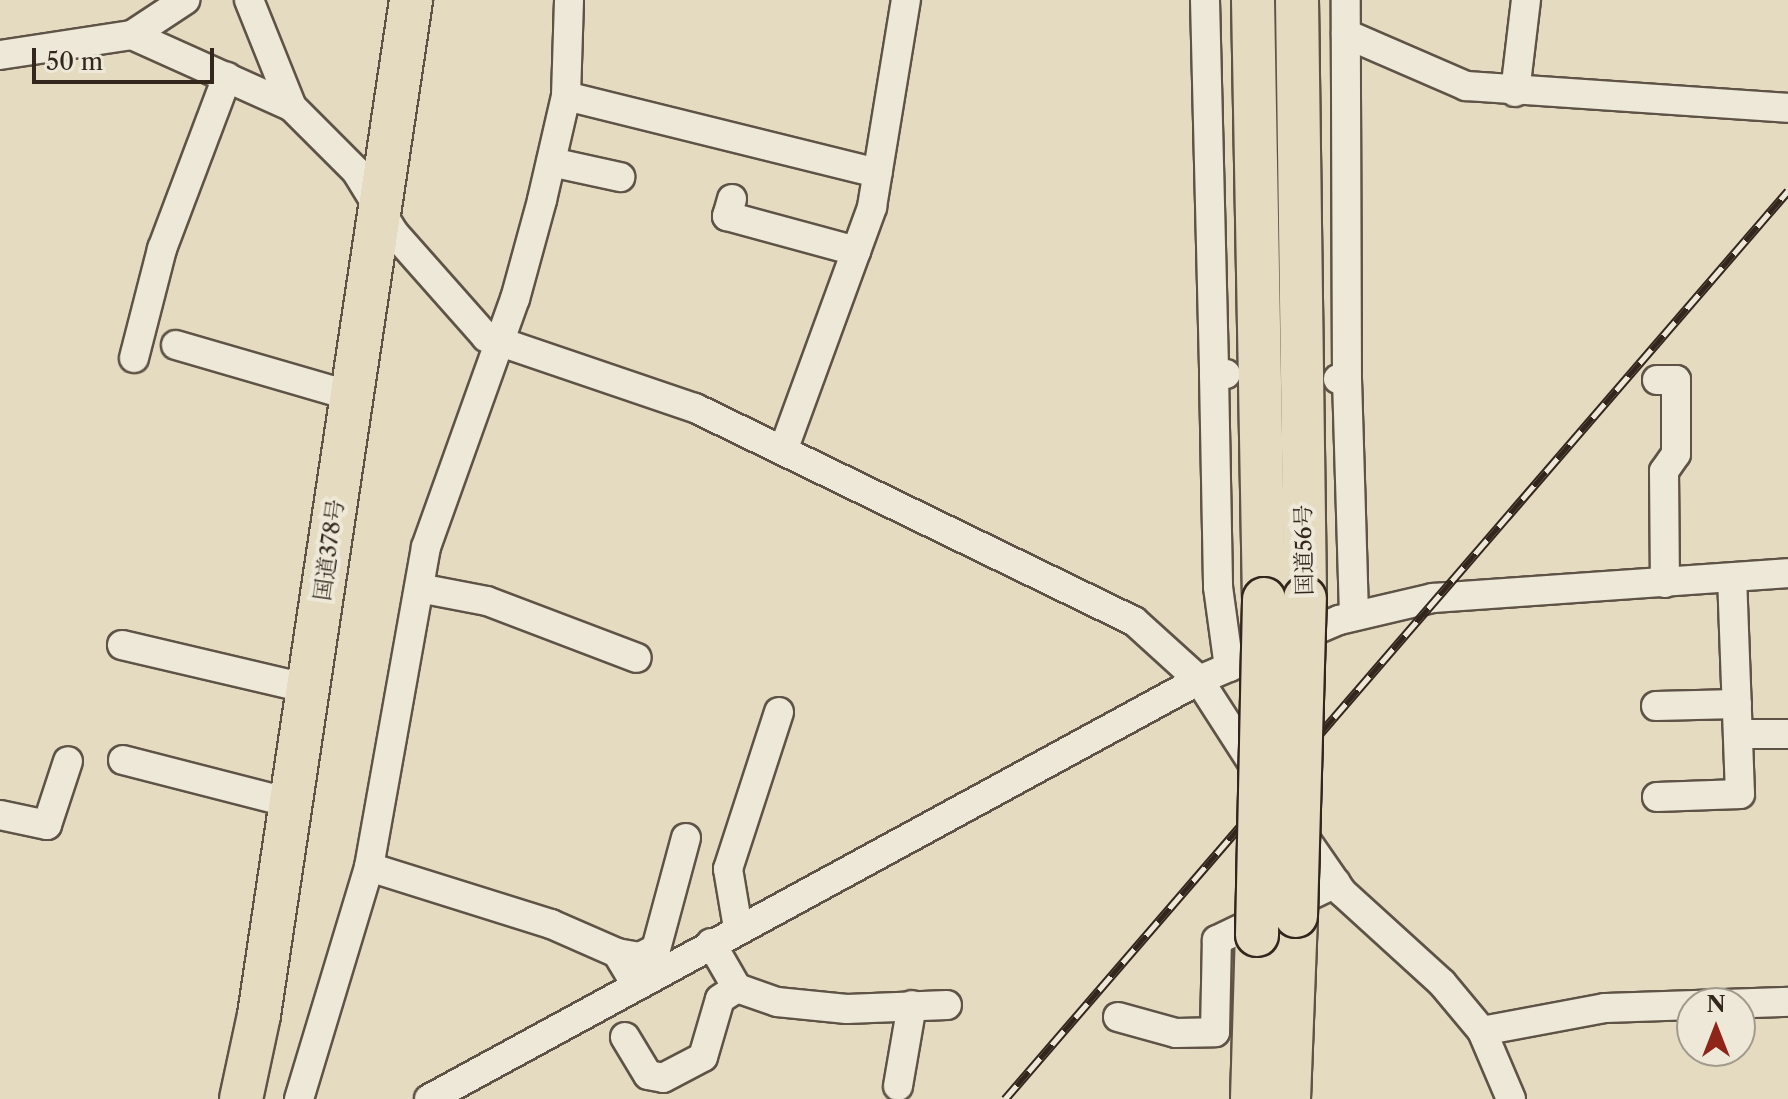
<!DOCTYPE html>
<html>
<head>
<meta charset="utf-8">
<style>
	body { margin:0 }
	#map { position:relative; width:1788px; height:1099px; overflow:hidden; background:#e4dbc1; font-family:"Libre Caslon Text","Noto Serif JP",serif }
	div>[style] { position:absolute }
	.roads { filter:drop-shadow(2px 0 #5e5346) drop-shadow(-2px 0 #5e5346) drop-shadow(0 2px #5e5346) drop-shadow(0 -2px #5e5346) }
	.minor>* { height:28px; margin:-14px; padding:0 14px; transform-origin:14px; border-radius:14px; background:#ede8d7 }
	.highway>* { height:42px; margin:-21px; padding:0 21px; transform-origin:21px; border-radius:21px; background:#e4dbc1 }
	.rail>* { height:9px; margin-top:-4.5px; transform-origin:0; background:repeating-linear-gradient(90deg,#ede8d7 0 18px,#32261d 0 36px); box-sizing:border-box; border-block:2px solid #32261d }
	.bridges { filter:drop-shadow(2px 0 #32261d) drop-shadow(-2px 0 #32261d) drop-shadow(0 2px #32261d) drop-shadow(0 -2px #32261d) }
	.highway-bridge>* { height:42px; margin:-21px; padding:0 21px; transform-origin:21px; border-radius:21px; background:#e4dbc1 }
	span { translate:-50% -50%; white-space:nowrap; text-align:center; line-height:1.15; -webkit-text-stroke:8px #ede8d7; paint-order:stroke }
	.street-label { font-size:22px; color:#32261d }
	.north { position:absolute; left:1676px; top:987px; width:80px; height:80px; box-sizing:border-box; background:#ede8d7; border:2px solid #a29a8d; border-radius:50%; rotate:0deg; font-size:22px; font-weight:700; line-height:32px; text-align:center; color:#32261d }
	.north::after { content:''; display:block; margin:auto; width:28px; height:36px; background:#8f2418; clip-path:polygon(50% 0,100% 100%,50% 72%,0 100%) }
	.scale { position:absolute; left:32px; top:48px; width:182px; height:36px; box-sizing:border-box; border:4px solid #32261d; border-top:0; padding-left:10px; font-size:24px; line-height:28px; white-space:nowrap; color:#32261d; -webkit-text-stroke:6px #ede8d7; paint-order:stroke }
</style>
</head>
<body>
<div id="map">
	<div class="roads">
		<div class="minor">
			<div style="left:249px;top:0;width:115px;rotate:68.1deg"></div>
			<div style="left:1205px;top:0;width:375px;rotate:88.6deg"></div>
			<div style="left:1214px;top:375px;width:12px;rotate:-5deg"></div>
			<div style="left:1346px;top:34px;width:131px;rotate:23.4deg"></div>
			<div style="left:1466px;top:86px;width:323px;rotate:3.9deg"></div>
			<div style="left:132px;top:35px;width:64px;rotate:-33.4deg"></div>
			<div style="left:0;top:55px;width:134px;rotate:-8.6deg"></div>
			<div style="left:132px;top:35px;width:175px;rotate:24.2deg"></div>
			<div style="left:292px;top:107px;width:91px;rotate:45deg"></div>
			<div style="left:356px;top:171px;width:73px;rotate:58.5deg"></div>
			<div style="left:394px;top:233px;width:139px;rotate:48.5deg"></div>
			<div style="left:486px;top:337px;width:221px;rotate:18.8deg"></div>
			<div style="left:695px;top:408px;width:488px;rotate:25.9deg"></div>
			<div style="left:1134px;top:621px;width:88px;rotate:42.2deg"></div>
			<div style="left:1199px;top:680px;width:111px;rotate:57.2deg"></div>
			<div style="left:1515px;top:92px;width:93px;rotate:-83.2deg"></div>
			<div style="left:566px;top:96px;width:321px;rotate:13.9deg"></div>
			<div style="left:551px;top:162px;width:71px;rotate:12.3deg"></div>
			<div style="left:732px;top:199px;width:18px;rotate:106deg"></div>
			<div style="left:727px;top:216px;width:134px;rotate:15.2deg"></div>
			<div style="left:176px;top:345px;width:182px;rotate:16.2deg"></div>
			<div style="left:134px;top:358px;width:113px;rotate:-75.6deg"></div>
			<div style="left:162px;top:249px;width:184px;rotate:-69.3deg"></div>
			<div style="left:1214px;top:375px;width:212px;rotate:88.9deg"></div>
			<div style="left:1218px;top:587px;width:81px;rotate:82.2deg"></div>
			<div style="left:1338px;top:379px;width:9px"></div>
			<div style="left:1347px;top:379px;width:379px;rotate:-90.2deg"></div>
			<div style="left:1347px;top:379px;width:235px;rotate:88.3deg"></div>
			<div style="left:1657px;top:380px;width:19px"></div>
			<div style="left:1676px;top:380px;width:74px;rotate:90deg"></div>
			<div style="left:1676px;top:454px;width:21px;rotate:125deg"></div>
			<div style="left:1664px;top:471px;width:112px;rotate:89.5deg"></div>
			<div style="left:784px;top:448px;width:257px;rotate:-69.9deg"></div>
			<div style="left:872px;top:207px;width:210px;rotate:-80.7deg"></div>
			<div style="left:419px;top:588px;width:69px;rotate:10.8deg"></div>
			<div style="left:487px;top:601px;width:160px;rotate:20.8deg"></div>
			<div style="left:122px;top:645px;width:192px;rotate:13.2deg"></div>
			<div style="left:1656px;top:706px;width:81px;rotate:-1.4deg"></div>
			<div style="left:1738px;top:734px;width:50px"></div>
			<div style="left:123px;top:760px;width:173px;rotate:14.4deg"></div>
			<div style="left:1657px;top:797px;width:83px;rotate:-2.1deg"></div>
			<div style="left:1740px;top:794px;width:216px;rotate:-92.1deg"></div>
			<div style="left:0;top:815px;width:48px;rotate:12deg"></div>
			<div style="left:47px;top:825px;width:67px;rotate:-71.8deg"></div>
			<div style="left:1297px;top:827px;width:79px;rotate:55.3deg"></div>
			<div style="left:1342px;top:892px;width:135px;rotate:42.3deg"></div>
			<div style="left:1442px;top:983px;width:62px;rotate:50.2deg"></div>
			<div style="left:1482px;top:1031px;width:74px;rotate:66.9deg"></div>
			<div style="left:369px;top:867px;width:191px;rotate:17.4deg"></div>
			<div style="left:551px;top:924px;width:72px;rotate:23.7deg"></div>
			<div style="left:617px;top:953px;width:37px;rotate:59deg"></div>
			<div style="left:738px;top:928px;width:60px;rotate:-99.6deg"></div>
			<div style="left:728px;top:869px;width:165px;rotate:-72deg"></div>
			<div style="left:711px;top:943px;width:52px;rotate:60deg"></div>
			<div style="left:737px;top:988px;width:42px;rotate:19.3deg"></div>
			<div style="left:777px;top:1002px;width:70px;rotate:5.7deg"></div>
			<div style="left:847px;top:1009px;width:100px;rotate:-2.3deg"></div>
			<div style="left:617px;top:953px;width:23px;rotate:10deg"></div>
			<div style="left:640px;top:957px;width:18px;rotate:-27deg"></div>
			<div style="left:656px;top:949px;width:115px;rotate:-74.9deg"></div>
			<div style="left:1118px;top:1017px;width:60px;rotate:15.4deg"></div>
			<div style="left:1176px;top:1033px;width:39px;rotate:-1deg"></div>
			<div style="left:1215px;top:1032px;width:92px;rotate:-88.8deg"></div>
			<div style="left:1217px;top:940px;width:132px;rotate:-25.6deg"></div>
			<div style="left:1482px;top:1031px;width:125px;rotate:-10.6deg"></div>
			<div style="left:1605px;top:1008px;width:183px;rotate:-1.9deg"></div>
			<div style="left:625px;top:1037px;width:44px;rotate:58.8deg"></div>
			<div style="left:648px;top:1075px;width:15px;rotate:11deg"></div>
			<div style="left:663px;top:1078px;width:45px;rotate:-27.7deg"></div>
			<div style="left:703px;top:1057px;width:60px;rotate:-73.7deg"></div>
			<div style="left:720px;top:999px;width:20px;rotate:-33deg"></div>
			<div style="left:898px;top:1086px;width:82px;rotate:-80.2deg"></div>
			<div style="left:299px;top:1099px;width:242px;rotate:-73.2deg"></div>
			<div style="left:369px;top:867px;width:325px;rotate:-79.9deg"></div>
			<div style="left:426px;top:547px;width:263px;rotate:-70.3deg"></div>
			<div style="left:515px;top:299px;width:103px;rotate:-74.7deg"></div>
			<div style="left:542px;top:200px;width:107px;rotate:-77deg"></div>
			<div style="left:566px;top:96px;width:96px;rotate:-88.2deg"></div>
			<div style="left:429px;top:1099px;width:877px;rotate:-28.55deg"></div>
			<div style="left:1199px;top:680px;width:152px;rotate:-23.2deg"></div>
			<div style="left:1339px;top:620px;width:97px;rotate:-13.2deg"></div>
			<div style="left:1433px;top:598px;width:356px;rotate:-4deg"></div>
		</div>
		<div class="highway">
			<div style="left:1253px;top:0;width:599px;rotate:88.95deg"></div>
			<div style="left:1297px;top:0;width:598px;rotate:89.23deg"></div>
			<div style="left:241px;top:1099px;width:86px;rotate:-77.9deg"></div>
			<div style="left:259px;top:1015px;width:1026px;rotate:-81.48deg"></div>
			<div style="left:1252px;top:1099px;width:164px;rotate:-88.3deg"></div>
			<div style="left:1289px;top:1099px;width:183px;rotate:-87.8deg"></div>
		</div>
	</div>
	<div class="rail">
		<div style="left:1005px;top:1099px;width:1199px;rotate:-49.23deg"></div>
	</div>
	<div class="bridges">
		<div class="highway-bridge">
			<div style="left:1296px;top:916px;width:318px;rotate:-88.4deg"></div>
			<div style="left:1257px;top:935px;width:336px;rotate:-88.8deg"></div>
		</div>
	</div>
	<div class="street-label">
		<span style="left:329px;top:550px;rotate:-82deg">国道378号</span>
		<span style="left:1304px;top:550px;rotate:-91deg">国道56号</span>
	</div>
	<div class="north">N</div>
	<div class="scale">50 m</div>
</div>
</body>
</html>
